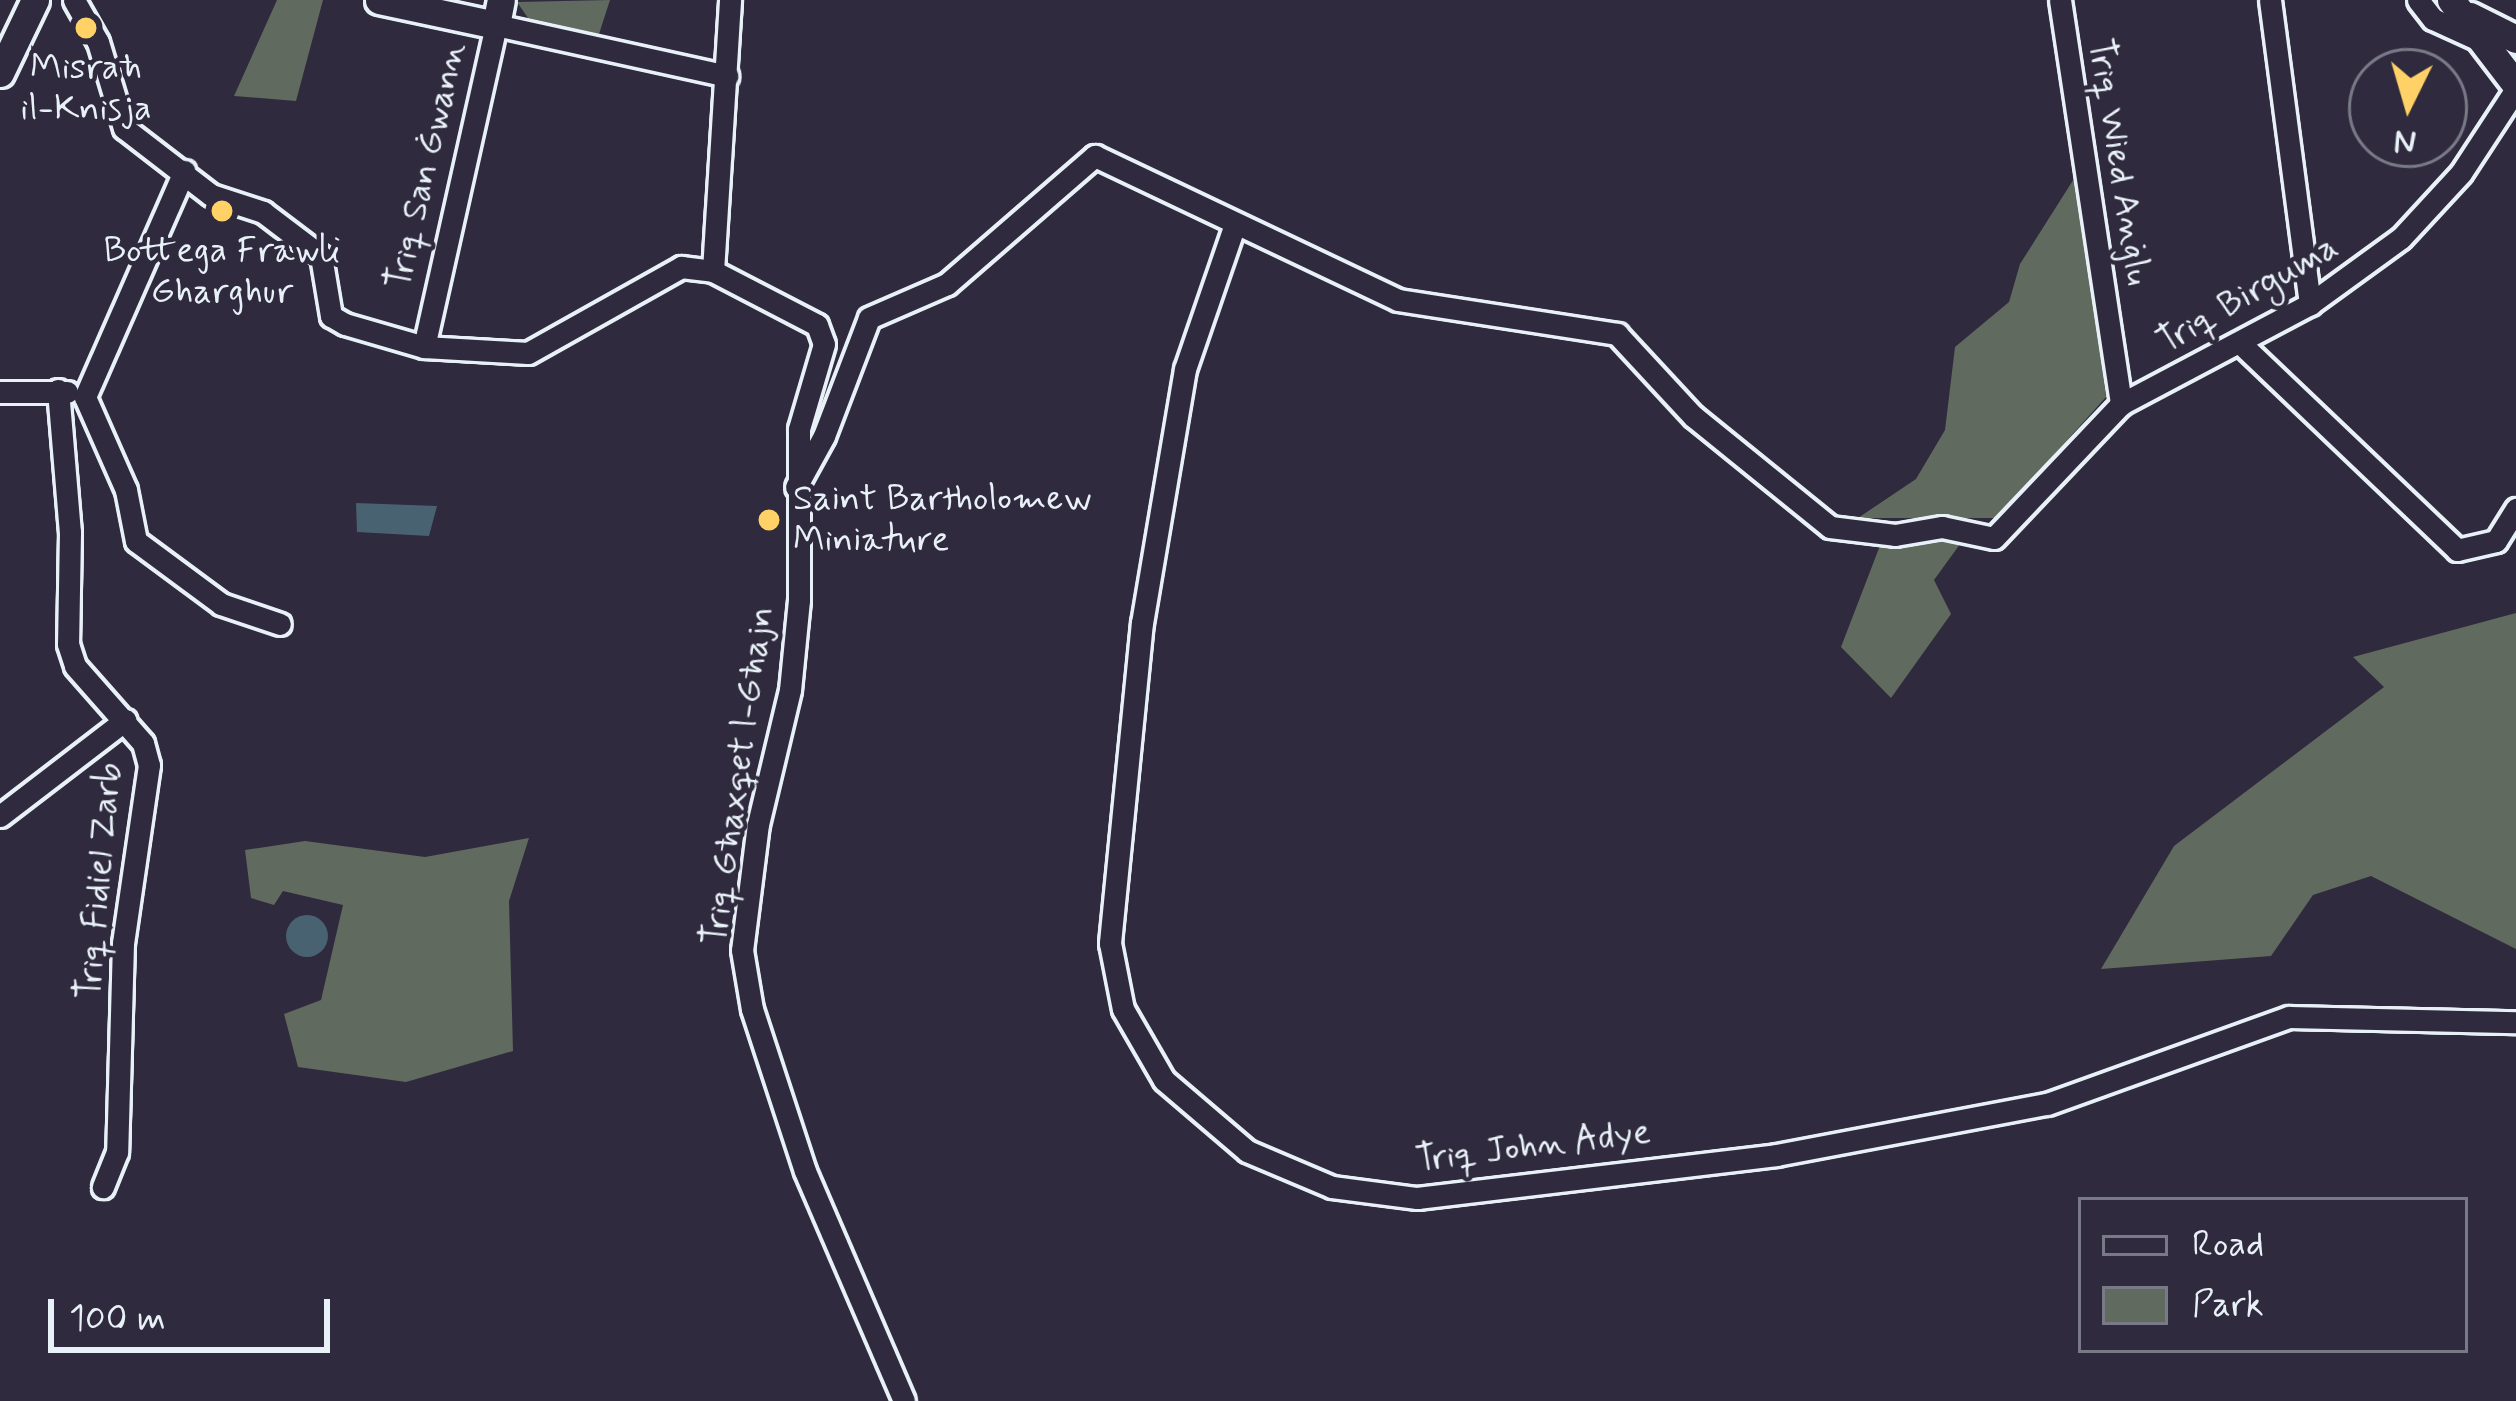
<!DOCTYPE html>
<html>
<head>
<meta charset="utf-8">
<style>
	body { margin:0 }
	#map { position:relative; width:2516px; height:1401px; overflow:hidden; background:#2f2a3d; font-family:Mynerve,sans-serif }
	div>[style] { position:absolute }
	.green>* { inset:0; background:#616a5e }
	.water>* { inset:0; background:#496271 }
	.round { border-radius:50% }
	.roads { filter:drop-shadow(3px 0 #e8f1f8) drop-shadow(-3px 0 #e8f1f8) drop-shadow(0 3px #e8f1f8) drop-shadow(0 -3px #e8f1f8) }
	.street>* { height:21px; margin:-10.5px; padding:0 10.5px; transform-origin:10.5px; border-radius:10.5px; background:#2f2a3d }
	.secondary>* { height:27px; margin:-13.5px; padding:0 13.5px; transform-origin:13.5px; border-radius:13.5px; background:#2f2a3d }
	.dots>* { width:33px; height:33px; translate:-50% -50%; box-sizing:border-box; border:6px solid #2f2a3d; border-radius:50% }
	span { translate:-50% -50%; white-space:nowrap; text-align:center; line-height:1.15; -webkit-text-stroke:9px #2f2a3d; paint-order:stroke }
	.poi-label { font-size:36px; color:#e8f1f8 }
	.left { translate:0 -50%; text-align:left }
	.street-label { font-size:36px; color:#e8f1f8 }
	.legend { position:absolute; left:2078px; top:1197px; width:390px; height:156px; box-sizing:border-box; background:#2f2a3d; border:3px solid #797a88; margin:0; padding:15px 21px; list-style:none; font-size:36px; color:#e8f1f8 }
	.legend li { display:flex; align-items:center; gap:24px; height:60px }
	.legend b { width:60px; border:3px solid #797a88 }
	.north { position:absolute; left:2348px; top:48px; width:120px; height:120px; box-sizing:border-box; background:#2f2a3d; border:3px solid #797a88; border-radius:50%; rotate:185deg; font-size:33px; font-weight:700; line-height:48px; text-align:center; color:#e8f1f8 }
	.north::after { content:''; display:block; margin:auto; width:42px; height:54px; background:#ffd166; clip-path:polygon(50% 0,100% 100%,50% 72%,0 100%) }
	.scale { position:absolute; left:48px; top:1299px; width:282px; height:54px; box-sizing:border-box; border:6px solid #e8f1f8; border-top:0; padding-left:15px; font-size:36px; line-height:42px; white-space:nowrap; color:#e8f1f8; -webkit-text-stroke:9px #2f2a3d; paint-order:stroke }
</style>
</head>
<body>
<div id="map">
	<div class="green">
		<div style="clip-path:polygon(277px 0,323px 0,296px 101px,234px 96px)"></div>
		<div style="clip-path:polygon(610px 0,599px 34px,528px 18px,517px 2px)"></div>
		<div style="clip-path:polygon(2077px 174px,2106px 397px,1997px 518px,1858px 518px,1916px 479px,1945px 430px,1955px 347px,2009px 302px,2020px 264px)"></div>
		<div style="clip-path:polygon(1921px 531px,1963px 540px,1934px 580px,1951px 614px,1891px 698px,1841px 647px,1881px 543px)"></div>
		<div style="clip-path:polygon(2516px 613px,2516px 949px,2371px 876px,2313px 895px,2271px 956px,2101px 969px,2174px 846px,2384px 687px,2353px 657px)"></div>
		<div style="clip-path:polygon(529px 838px,509px 901px,513px 1051px,406px 1082px,298px 1067px,284px 1014px,321px 1000px,343px 905px,283px 891px,274px 905px,251px 898px,245px 850px,305px 841px,425px 857px)"></div>
	</div>
	<div class="water">
		<div style="clip-path:polygon(356px 503px,437px 506px,429px 536px,357px 532px)"></div>
		<div class="round" style="left:286px;top:915px;width:42px;height:42px"></div>
	</div>
	<div class="roads">
		<div class="street">
			<div style="left:74px;top:0;width:48px;rotate:60.3deg"></div>
			<div style="left:98px;top:42px;width:90px;rotate:73.2deg"></div>
			<div style="left:124px;top:128px;width:110px;rotate:37.6deg"></div>
			<div style="left:211px;top:195px;width:55px;rotate:18.1deg"></div>
			<div style="left:263px;top:212px;width:73px;rotate:37.2deg"></div>
			<div style="left:321px;top:256px;width:61px;rotate:80.5deg"></div>
			<div style="left:331px;top:316px;width:16px;rotate:30deg"></div>
			<div style="left:345px;top:324px;width:82px;rotate:16.2deg"></div>
			<div style="left:424px;top:347px;width:104px;rotate:3.3deg"></div>
			<div style="left:528px;top:353px;width:176px;rotate:-29.3deg"></div>
			<div style="left:681px;top:267px;width:32px;rotate:7deg"></div>
			<div style="left:713px;top:271px;width:117px;rotate:27.4deg"></div>
			<div style="left:817px;top:325px;width:20px;rotate:70deg"></div>
			<div style="left:824px;top:344px;width:89px;rotate:106.4deg"></div>
			<div style="left:799px;top:429px;width:171px;rotate:90deg"></div>
			<div style="left:799px;top:600px;width:90px;rotate:95.7deg"></div>
			<div style="left:790px;top:690px;width:138px;rotate:103.4deg"></div>
			<div style="left:758px;top:824px;width:127px;rotate:97.2deg"></div>
			<div style="left:742px;top:950px;width:60px;rotate:80.4deg"></div>
			<div style="left:752px;top:1009px;width:170px;rotate:71.9deg"></div>
			<div style="left:805px;top:1171px;width:250px;rotate:66.7deg"></div>
			<div style="left:2060px;top:0;width:409px;rotate:81.4deg"></div>
			<div style="left:2270px;top:0;width:307px;rotate:82.5deg"></div>
			<div style="left:2418px;top:0;width:24px;rotate:52deg"></div>
			<div style="left:2433px;top:19px;width:53px;rotate:24.6deg"></div>
			<div style="left:1235px;top:224px;width:153px;rotate:109deg"></div>
			<div style="left:1185px;top:369px;width:257px;rotate:99.6deg"></div>
			<div style="left:1142px;top:622px;width:323px;rotate:95.7deg"></div>
			<div style="left:1110px;top:943px;width:67px;rotate:78.9deg"></div>
			<div style="left:1123px;top:1009px;width:82px;rotate:60deg"></div>
			<div style="left:1164px;top:1080px;width:109px;rotate:40.5deg"></div>
			<div style="left:1247px;top:1151px;width:92px;rotate:23deg"></div>
			<div style="left:1332px;top:1187px;width:86px;rotate:7.4deg"></div>
			<div style="left:1417px;top:1198px;width:362px;rotate:-6.8deg"></div>
			<div style="left:1776px;top:1155px;width:276px;rotate:-10.7deg"></div>
			<div style="left:2047px;top:1104px;width:257px;rotate:-19.8deg"></div>
			<div style="left:2289px;top:1017px;width:227px;rotate:1.3deg"></div>
			<div style="left:713px;top:271px;width:272px;rotate:-86.4deg"></div>
			<div style="left:2240px;top:343px;width:300px;rotate:43.6deg"></div>
			<div style="left:2457px;top:550px;width:40px;rotate:-13deg"></div>
			<div style="left:2496px;top:541px;width:38px;rotate:-58deg"></div>
			<div style="left:424px;top:347px;width:330px;rotate:-77.4deg"></div>
			<div style="left:496px;top:25px;width:237px;rotate:12.4deg"></div>
			<div style="left:58px;top:390px;width:143px;rotate:85.2deg"></div>
			<div style="left:70px;top:532px;width:112px;rotate:91deg"></div>
			<div style="left:68px;top:644px;width:23px;rotate:72deg"></div>
			<div style="left:75px;top:666px;width:103px;rotate:48.6deg"></div>
			<div style="left:143px;top:743px;width:23px;rotate:75deg"></div>
			<div style="left:149px;top:765px;width:180px;rotate:98.3deg"></div>
			<div style="left:123px;top:943px;width:209px;rotate:91.6deg"></div>
			<div style="left:117px;top:1152px;width:38px;rotate:112deg"></div>
			<div style="left:0;top:392px;width:67px"></div>
			<div style="left:85px;top:397px;width:102px;rotate:66.2deg"></div>
			<div style="left:126px;top:490px;width:52px;rotate:78.9deg"></div>
			<div style="left:136px;top:541px;width:106px;rotate:36.5deg"></div>
			<div style="left:221px;top:604px;width:62px;rotate:18.7deg"></div>
			<div style="left:85px;top:397px;width:247px;rotate:-66.3deg"></div>
			<div style="left:796px;top:487px;width:58px;rotate:-61.2deg"></div>
			<div style="left:824px;top:436px;width:126px;rotate:-69.1deg"></div>
			<div style="left:869px;top:318px;width:85px;rotate:-23.6deg"></div>
			<div style="left:947px;top:284px;width:196px;rotate:-40.9deg"></div>
			<div style="left:1095px;top:156px;width:335px;rotate:25.4deg"></div>
			<div style="left:1398px;top:300px;width:222px;rotate:8.8deg"></div>
			<div style="left:1617px;top:334px;width:112px;rotate:47.2deg"></div>
			<div style="left:1693px;top:416px;width:176px;rotate:39deg"></div>
			<div style="left:1830px;top:527px;width:65px;rotate:7deg"></div>
			<div style="left:1895px;top:535px;width:48px;rotate:-9.7deg"></div>
			<div style="left:1942px;top:527px;width:53px;rotate:11.9deg"></div>
			<div style="left:1994px;top:538px;width:185px;rotate:-46.5deg"></div>
			<div style="left:2121px;top:404px;width:214px;rotate:-27.9deg"></div>
			<div style="left:2310px;top:304px;width:112px;rotate:-36deg"></div>
			<div style="left:2401px;top:238px;width:88px;rotate:-47.3deg"></div>
			<div style="left:2461px;top:173px;width:100px;rotate:-56.8deg"></div>
			<div style="left:0;top:816px;width:158px;rotate:-37.5deg"></div>
		</div>
		<div class="secondary">
			<div style="left:379px;top:0;width:120px;rotate:12.1deg"></div>
			<div style="left:496px;top:25px;width:25px;rotate:-79deg"></div>
			<div style="left:2451px;top:0;width:107px;rotate:52.6deg"></div>
			<div style="left:2470px;top:16px;width:51px;rotate:26.6deg"></div>
			<div style="left:0;top:73px;width:81px;rotate:-64.4deg"></div>
		</div>
	</div>
	<div class="dots">
		<div style="left:86px;top:28px;background:#ffd166"></div>
		<div style="left:222px;top:211px;background:#ffd166"></div>
		<div style="left:769px;top:520px;background:#ffd166"></div>
	</div>
	<div class="poi-label">
		<span style="left:86px;top:89px">Misraħ<br>il-Knisja</span>
		<span style="left:222px;top:272px">Bottega Frawli<br>Gharghur</span>
		<span class="left" style="left:793px;top:520px">Saint Bartholomew<br>Miniature</span>
	</div>
	<div class="street-label">
		<span style="left:2118px;top:162px;rotate:81deg">Triq Wied Anġlu</span>
		<span style="left:427px;top:166px;rotate:-77deg">Triq San Ġwann</span>
		<span style="left:2248px;top:295px;rotate:-30deg">Triq Birguma</span>
		<span style="left:739px;top:776px;rotate:-82deg">Triq Għaxqet l-Għajn</span>
		<span style="left:100px;top:881px;rotate:-85deg">Triq Fidiel Zarb</span>
		<span style="left:1533px;top:1147px;rotate:-7deg">Triq John Adye</span>
	</div>
	<ul class="legend">
	<li><b style="height:15px;background:#2f2a3d"></b>Road</li>
	<li><b style="height:33px;background:#616a5e"></b>Park</li>
	</ul>
	<div class="north">N</div>
	<div class="scale">100 m</div>
</div>
</body>
</html>
